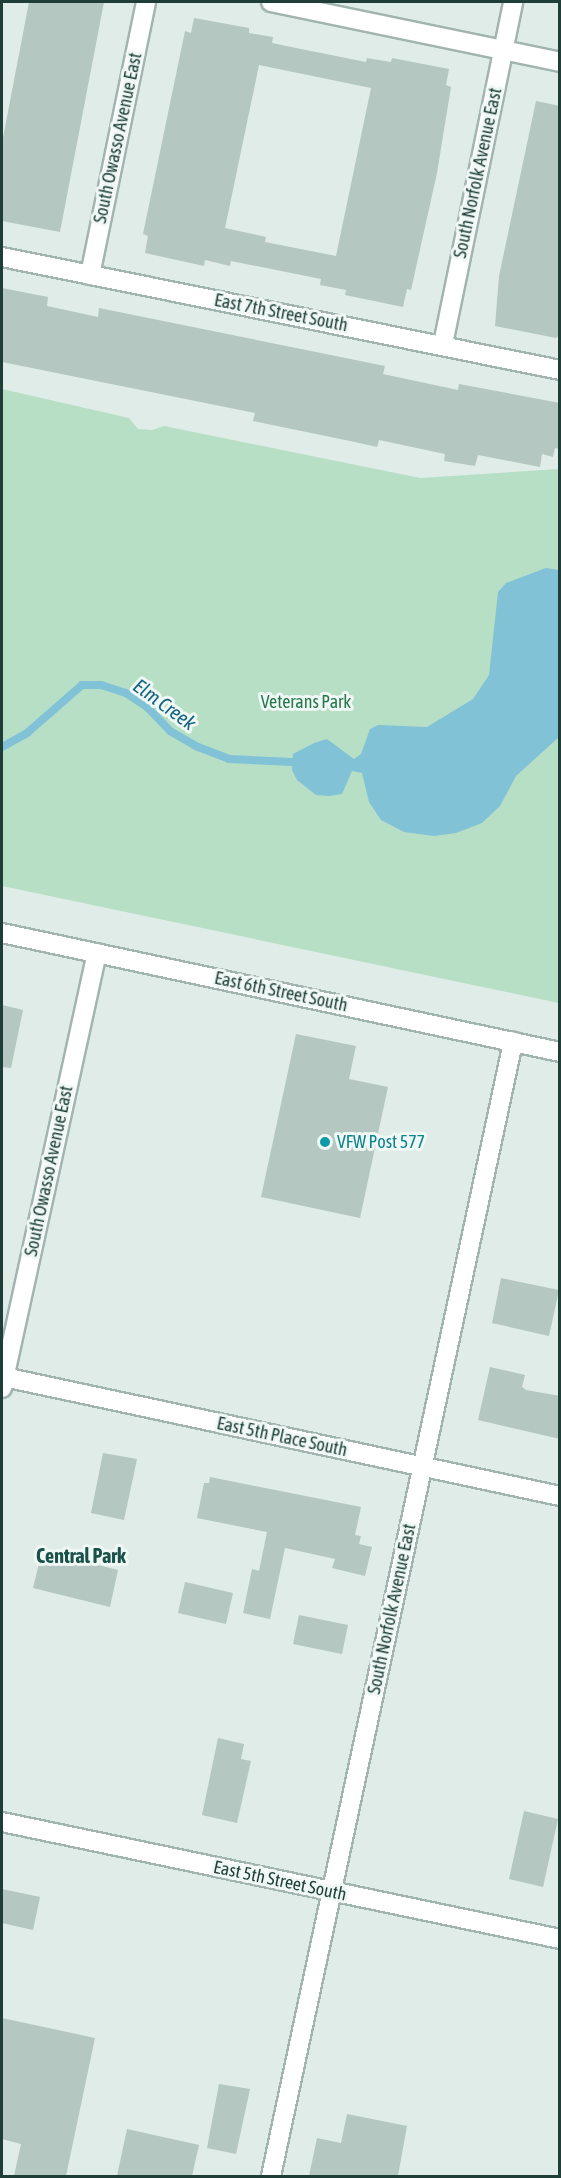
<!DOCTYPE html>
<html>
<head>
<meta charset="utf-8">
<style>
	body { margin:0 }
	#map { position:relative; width:561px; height:2178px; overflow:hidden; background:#dfece7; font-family:"Asap Condensed",sans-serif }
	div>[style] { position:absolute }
	.green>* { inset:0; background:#b6dfc5 }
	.water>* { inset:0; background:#82c2d7 }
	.stream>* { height:8px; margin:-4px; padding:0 4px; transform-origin:4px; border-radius:4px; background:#82c2d7 }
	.building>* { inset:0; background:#b4c7c1 }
	.roads { filter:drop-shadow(2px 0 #a2b4af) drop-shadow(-2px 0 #a2b4af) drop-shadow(0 2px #a2b4af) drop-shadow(0 -2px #a2b4af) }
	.minor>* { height:18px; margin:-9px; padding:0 9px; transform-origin:9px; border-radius:9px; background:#fff }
	.tertiary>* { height:18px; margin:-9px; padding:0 9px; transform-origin:9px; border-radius:9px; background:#fff }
	.dots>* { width:16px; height:16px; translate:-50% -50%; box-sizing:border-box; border:3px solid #f0f8f5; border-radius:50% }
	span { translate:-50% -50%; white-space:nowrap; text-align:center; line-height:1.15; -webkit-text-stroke:6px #f0f8f5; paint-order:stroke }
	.street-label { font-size:18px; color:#1f3e38 }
	.park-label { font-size:18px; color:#25784c }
	.culture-label { font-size:18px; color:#0d838f }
	.left { translate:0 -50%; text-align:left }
	.water-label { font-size:20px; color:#14647f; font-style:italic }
	.neighbourhood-label { font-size:20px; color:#195149; font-weight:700 }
	.frame { position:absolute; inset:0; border:3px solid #1f3e38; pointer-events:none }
</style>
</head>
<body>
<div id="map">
	<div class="green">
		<div style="clip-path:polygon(2px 389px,129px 418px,138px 429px,152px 430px,164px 426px,420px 478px,559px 469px,559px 1003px,2px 886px)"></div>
	</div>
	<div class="water">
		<div style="clip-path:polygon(546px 568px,559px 570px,559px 737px,516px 776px,500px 806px,482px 823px,456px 833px,434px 836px,404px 832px,381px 820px,369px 802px,362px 773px,352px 771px,342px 794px,329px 796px,316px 795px,297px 780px,292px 770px,293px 754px,314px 743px,327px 739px,354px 759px,361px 754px,370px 729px,378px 725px,427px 727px,473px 699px,489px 675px,498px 592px,506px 583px)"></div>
	</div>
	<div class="stream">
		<div style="left:2px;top:747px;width:29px;rotate:-29deg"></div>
		<div style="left:27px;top:733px;width:73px;rotate:-41.1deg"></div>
		<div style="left:82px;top:685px;width:19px"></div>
		<div style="left:101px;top:685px;width:26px;rotate:18deg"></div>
		<div style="left:126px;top:693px;width:25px;rotate:34deg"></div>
		<div style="left:147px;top:707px;width:33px;rotate:46deg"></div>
		<div style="left:170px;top:731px;width:32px;rotate:30deg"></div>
		<div style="left:198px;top:747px;width:33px;rotate:21deg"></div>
		<div style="left:229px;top:759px;width:63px;rotate:2.7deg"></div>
	</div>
	<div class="building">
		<div style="clip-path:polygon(29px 2px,104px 2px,60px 232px,2px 221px,2px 143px)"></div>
		<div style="clip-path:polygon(evenodd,194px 18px,249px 28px,249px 33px,273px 37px,272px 43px,301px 49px,366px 62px,367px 58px,391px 62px,392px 58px,449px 69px,446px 85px,451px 87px,437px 173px,411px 290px,407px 289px,403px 307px,345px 295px,346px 290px,320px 285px,321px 279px,231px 261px,230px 266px,205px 260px,204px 266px,145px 253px,148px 236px,143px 234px,185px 31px,191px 33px,194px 18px,259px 65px,371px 88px,336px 256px,265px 242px,266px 237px,225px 228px,259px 65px)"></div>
		<div style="clip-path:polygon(536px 101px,560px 106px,560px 335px,556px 338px,495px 326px,499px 276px)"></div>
		<div style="clip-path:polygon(2px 288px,48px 297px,47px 306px,98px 317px,99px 308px,385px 366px,383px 374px,458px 390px,459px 384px,560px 403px,560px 449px,555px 448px,553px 457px,542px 454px,540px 467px,478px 455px,475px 466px,444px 461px,445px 454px,379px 440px,377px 447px,355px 442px,253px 421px,255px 413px,2px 362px)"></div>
		<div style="clip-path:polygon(2px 1005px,23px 1010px,11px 1068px,2px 1067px)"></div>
		<div style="clip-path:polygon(296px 1034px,356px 1046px,349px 1079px,388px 1087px,360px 1218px,261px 1197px)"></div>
		<div style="clip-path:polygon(501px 1278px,559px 1290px,549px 1336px,492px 1323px)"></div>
		<div style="clip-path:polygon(490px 1367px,525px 1375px,522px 1387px,526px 1390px,560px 1396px,560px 1439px,478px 1420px)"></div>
		<div style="clip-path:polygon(103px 1453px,137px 1459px,124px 1520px,91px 1513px)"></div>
		<div style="clip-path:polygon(210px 1477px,361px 1507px,355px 1535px,361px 1536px,359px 1544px,372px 1547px,365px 1576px,332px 1568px,335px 1559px,285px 1548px,270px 1619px,243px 1613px,252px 1569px,259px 1571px,267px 1532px,197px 1518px,204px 1483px,209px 1483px)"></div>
		<div style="clip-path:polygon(42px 1551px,118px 1570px,110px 1607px,33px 1588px)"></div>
		<div style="clip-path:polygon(185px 1582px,233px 1593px,226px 1624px,178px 1613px)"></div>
		<div style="clip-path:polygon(299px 1615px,348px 1625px,342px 1654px,293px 1644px)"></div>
		<div style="clip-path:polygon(218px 1738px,244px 1744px,241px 1759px,251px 1761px,237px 1823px,202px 1815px)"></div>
		<div style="clip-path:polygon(524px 1811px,558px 1819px,543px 1887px,509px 1879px)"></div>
		<div style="clip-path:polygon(2px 1889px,40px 1897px,33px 1930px,2px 1923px)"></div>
		<div style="clip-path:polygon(2px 2018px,95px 2038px,66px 2176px,14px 2176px,21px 2144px,2px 2139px)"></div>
		<div style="clip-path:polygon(219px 2084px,250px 2089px,236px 2154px,207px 2148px)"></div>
		<div style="clip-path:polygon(347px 2114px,407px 2126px,398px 2176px,309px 2176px,317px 2138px,341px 2143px)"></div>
		<div style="clip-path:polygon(127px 2129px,199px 2145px,192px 2176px,117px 2176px)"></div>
	</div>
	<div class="roads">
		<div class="minor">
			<div style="left:271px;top:2px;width:295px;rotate:11.7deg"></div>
			<div style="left:2px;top:257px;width:569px;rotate:11.45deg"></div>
			<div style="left:90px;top:275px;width:279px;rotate:-78.4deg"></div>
			<div style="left:443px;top:344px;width:349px;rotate:-78.4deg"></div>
			<div style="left:4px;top:1377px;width:569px;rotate:12.08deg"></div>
			<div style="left:2px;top:1388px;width:445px;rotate:-77.7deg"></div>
			<div style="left:2px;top:1822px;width:570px;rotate:11.84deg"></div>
			<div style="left:271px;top:2176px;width:1160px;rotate:-77.95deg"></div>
		</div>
		<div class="tertiary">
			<div style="left:2px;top:933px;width:571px;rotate:12.04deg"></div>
		</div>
	</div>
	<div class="dots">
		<div style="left:325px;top:1142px;background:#0f9aa8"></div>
	</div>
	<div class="street-label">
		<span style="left:118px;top:138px;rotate:-78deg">South Owasso Avenue East</span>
		<span style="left:478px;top:173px;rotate:-78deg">South Norfolk Avenue East</span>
		<span style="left:281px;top:313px;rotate:11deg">East 7th Street South</span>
		<span style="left:281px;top:992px;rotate:12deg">East 6th Street South</span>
		<span style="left:49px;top:1171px;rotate:-78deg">South Owasso Avenue East</span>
		<span style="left:282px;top:1437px;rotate:12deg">East 5th Place South</span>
		<span style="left:392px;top:1609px;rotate:-78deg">South Norfolk Avenue East</span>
		<span style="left:280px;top:1881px;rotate:12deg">East 5th Street South</span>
	</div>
	<div class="park-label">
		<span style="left:306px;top:702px">Veterans Park</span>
	</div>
	<div class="culture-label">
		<span class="left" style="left:337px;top:1142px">VFW Post 577</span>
	</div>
	<div class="water-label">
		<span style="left:165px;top:704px;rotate:36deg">Elm Creek</span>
	</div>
	<div class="neighbourhood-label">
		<span style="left:81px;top:1555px">Central Park</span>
	</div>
	<div class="frame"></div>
</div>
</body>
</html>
